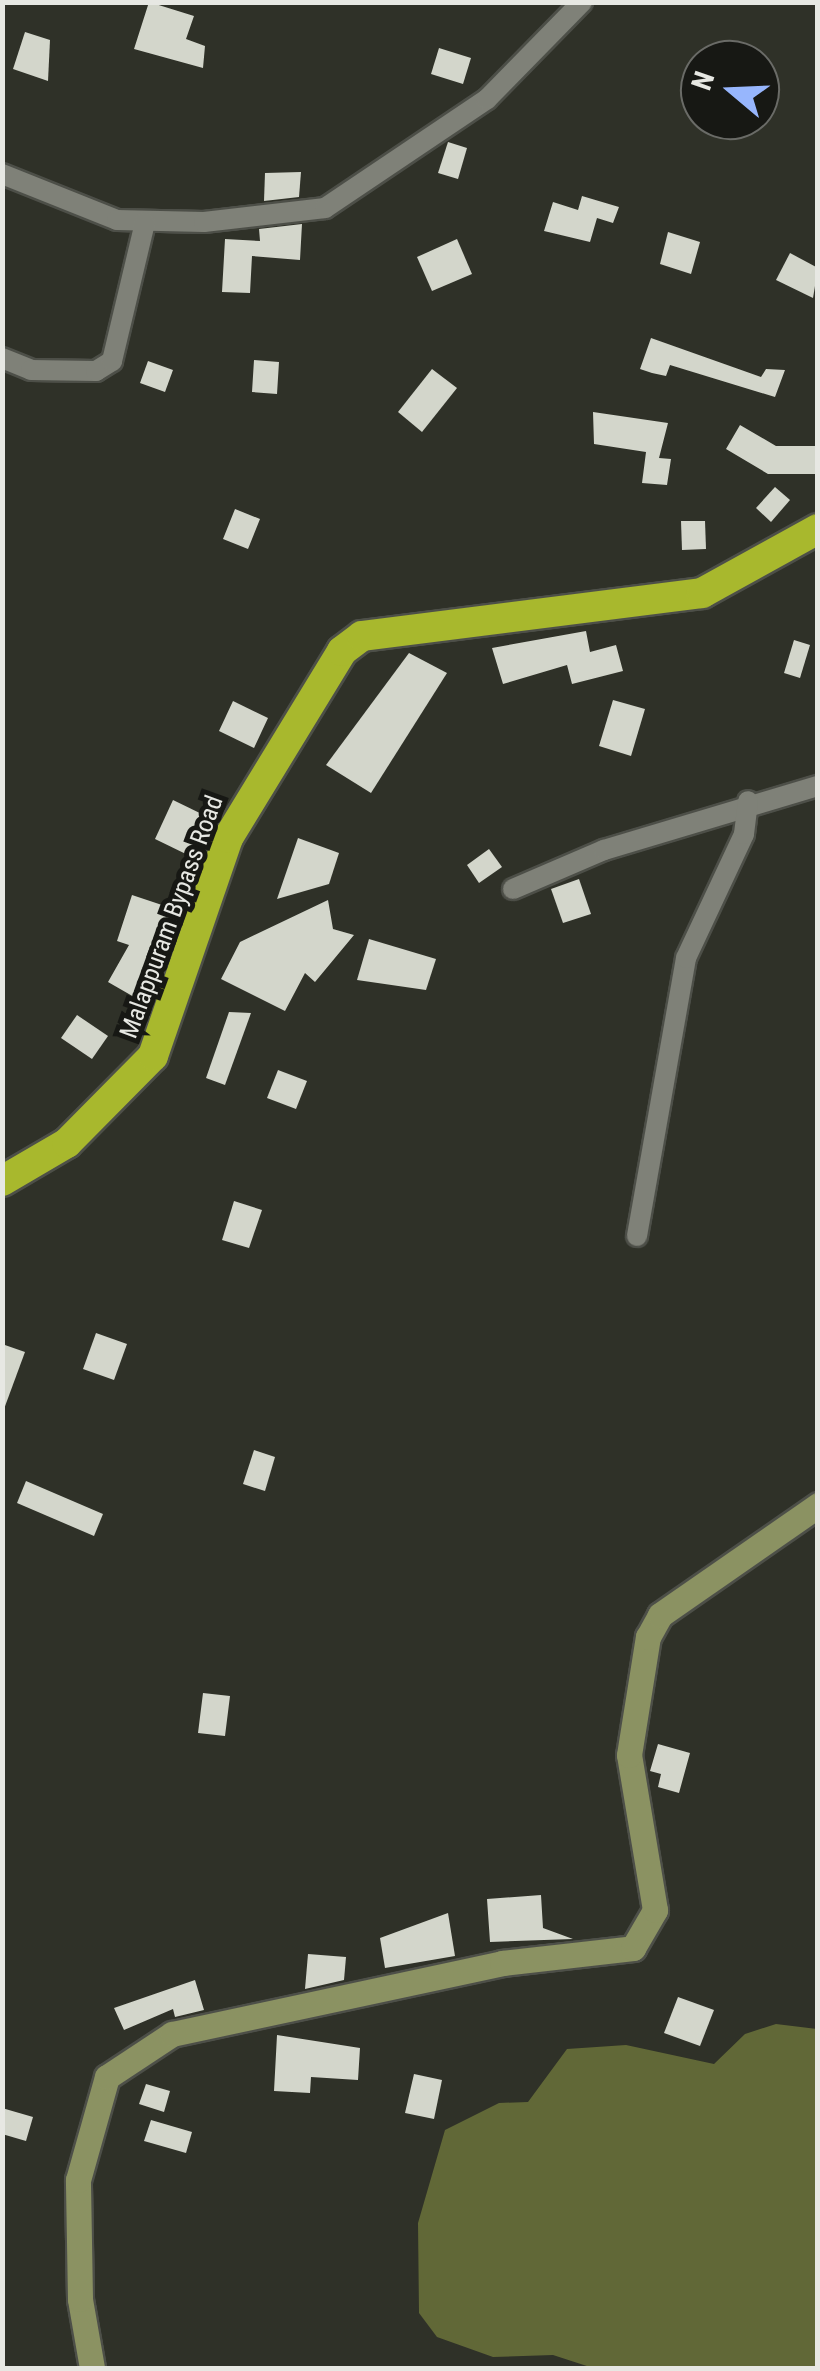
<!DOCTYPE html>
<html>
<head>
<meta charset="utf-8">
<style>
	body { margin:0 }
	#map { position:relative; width:820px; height:2371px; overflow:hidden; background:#2f3128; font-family:"Roboto Condensed",sans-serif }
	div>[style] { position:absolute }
	.forest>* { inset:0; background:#616837 }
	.building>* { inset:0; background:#d3d6cb }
	.roads { filter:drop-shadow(2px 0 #4d4f48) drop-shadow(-2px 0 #4d4f48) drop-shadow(0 2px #4d4f48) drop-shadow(0 -2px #4d4f48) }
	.street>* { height:20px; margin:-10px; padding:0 10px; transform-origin:10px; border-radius:10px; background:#7f8178 }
	.secondary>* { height:25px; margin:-12.5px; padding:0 12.5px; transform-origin:12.5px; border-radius:12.5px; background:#8b9262 }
	.highway>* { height:30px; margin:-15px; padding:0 15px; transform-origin:15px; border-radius:15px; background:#a8b82d }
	span { translate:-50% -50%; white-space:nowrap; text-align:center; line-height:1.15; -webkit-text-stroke:10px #171814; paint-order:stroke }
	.street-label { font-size:25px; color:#e7e8e3 }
	.frame { position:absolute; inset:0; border:5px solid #e7e8e3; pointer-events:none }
	.north { position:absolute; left:680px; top:40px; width:100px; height:100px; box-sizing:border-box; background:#171814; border:2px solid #6a6b67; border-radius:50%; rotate:289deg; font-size:28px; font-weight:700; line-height:40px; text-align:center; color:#e7e8e3 }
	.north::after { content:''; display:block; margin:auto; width:35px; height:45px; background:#97b6fd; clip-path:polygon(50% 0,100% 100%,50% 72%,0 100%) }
</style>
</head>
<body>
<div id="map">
	<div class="forest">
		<div style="clip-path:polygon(776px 2024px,817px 2029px,817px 2368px,593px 2368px,553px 2355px,493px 2357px,437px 2337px,419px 2313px,418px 2223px,445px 2130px,499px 2103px,528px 2102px,567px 2049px,626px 2045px,714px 2064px,745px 2034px)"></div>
	</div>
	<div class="building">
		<div style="clip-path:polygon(149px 2px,194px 16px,186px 39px,205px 46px,203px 68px,134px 49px)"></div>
		<div style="clip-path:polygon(25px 32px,50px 40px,48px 81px,13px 69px)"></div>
		<div style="clip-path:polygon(439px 48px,471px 58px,463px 84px,431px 74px)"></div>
		<div style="clip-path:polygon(448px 142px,467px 148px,458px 179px,438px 173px)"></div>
		<div style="clip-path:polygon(301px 172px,299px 197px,264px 201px,265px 173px)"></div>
		<div style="clip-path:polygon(582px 196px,619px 207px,613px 223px,597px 218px,590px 242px,544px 231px,553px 202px,578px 210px)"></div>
		<div style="clip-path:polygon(302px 224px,300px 260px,252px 256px,250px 293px,222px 292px,225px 239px,260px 241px,259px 229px)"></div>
		<div style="clip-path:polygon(668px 232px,700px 242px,691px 274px,660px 264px)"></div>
		<div style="clip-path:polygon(457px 239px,472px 274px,432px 291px,417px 257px)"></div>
		<div style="clip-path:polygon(790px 253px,818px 268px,813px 298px,776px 280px)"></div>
		<div style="clip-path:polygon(651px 338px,761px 377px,766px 369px,785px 370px,775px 397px,670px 365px,666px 376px,652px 373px,640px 369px)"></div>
		<div style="clip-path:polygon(254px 360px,279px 362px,277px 394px,252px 392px)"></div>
		<div style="clip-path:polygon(148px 361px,173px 370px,165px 392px,140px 383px)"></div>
		<div style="clip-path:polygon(432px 369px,457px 388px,422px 432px,398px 412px)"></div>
		<div style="clip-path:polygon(593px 412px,668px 423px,659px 458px,671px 459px,667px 485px,642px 483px,646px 452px,594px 444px)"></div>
		<div style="clip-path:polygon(740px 425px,776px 446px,818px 446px,818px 474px,768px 474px,726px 449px)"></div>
		<div style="clip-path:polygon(775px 487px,790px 500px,771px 522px,756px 508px)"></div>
		<div style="clip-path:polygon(235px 509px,260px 519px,248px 549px,223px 539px)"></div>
		<div style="clip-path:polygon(681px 521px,705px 521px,706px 549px,682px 550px)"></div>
		<div style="clip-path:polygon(586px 631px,590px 652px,616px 645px,623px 671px,572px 684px,567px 665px,503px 684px,492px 648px)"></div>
		<div style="clip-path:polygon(794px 640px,810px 645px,800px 678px,784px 673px)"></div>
		<div style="clip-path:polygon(409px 653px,447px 673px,371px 793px,326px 765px)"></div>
		<div style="clip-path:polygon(613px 700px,645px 709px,631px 756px,599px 746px)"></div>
		<div style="clip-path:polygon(233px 701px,268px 718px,254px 748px,219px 731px)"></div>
		<div style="clip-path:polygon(173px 800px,208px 817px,190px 856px,155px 839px)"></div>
		<div style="clip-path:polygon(298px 838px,339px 853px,329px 884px,277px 899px)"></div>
		<div style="clip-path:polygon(489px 849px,502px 867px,479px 883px,467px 865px)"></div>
		<div style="clip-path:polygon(579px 879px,591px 914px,563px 923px,551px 889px)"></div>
		<div style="clip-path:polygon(132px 895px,183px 912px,148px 1005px,108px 982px,129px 945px,117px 941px)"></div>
		<div style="clip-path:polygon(328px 900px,333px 929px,354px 935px,315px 982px,305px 973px,285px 1011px,221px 979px,240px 942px)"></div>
		<div style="clip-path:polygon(369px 939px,436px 959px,426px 990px,357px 980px)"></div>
		<div style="clip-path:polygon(229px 1012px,251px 1013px,225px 1085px,206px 1078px)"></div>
		<div style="clip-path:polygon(77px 1015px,108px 1036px,92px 1059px,61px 1038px)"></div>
		<div style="clip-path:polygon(278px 1070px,307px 1081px,296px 1109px,267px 1098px)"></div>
		<div style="clip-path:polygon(234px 1201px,262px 1210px,249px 1248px,222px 1240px)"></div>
		<div style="clip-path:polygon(96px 1333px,127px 1344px,114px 1380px,83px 1369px)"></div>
		<div style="clip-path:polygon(2px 1344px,25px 1352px,4px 1409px,2px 1409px)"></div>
		<div style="clip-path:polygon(254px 1450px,275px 1457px,265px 1491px,243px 1484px)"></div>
		<div style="clip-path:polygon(26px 1481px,103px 1514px,94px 1536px,17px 1503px)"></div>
		<div style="clip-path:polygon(203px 1693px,230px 1696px,225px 1736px,198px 1733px)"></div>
		<div style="clip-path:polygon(658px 1744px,690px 1753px,679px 1793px,658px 1787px,661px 1774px,650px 1771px)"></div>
		<div style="clip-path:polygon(541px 1895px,543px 1928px,573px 1939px,490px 1942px,487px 1899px)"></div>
		<div style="clip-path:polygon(448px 1913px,455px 1956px,385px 1968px,380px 1938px)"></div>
		<div style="clip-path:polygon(308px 1954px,346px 1957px,344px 1980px,305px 1989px)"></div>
		<div style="clip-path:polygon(195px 1980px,204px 2010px,175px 2017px,173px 2009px,124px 2030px,114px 2008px)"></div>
		<div style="clip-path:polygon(678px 1997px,714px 2010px,700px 2046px,664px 2033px)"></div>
		<div style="clip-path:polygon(277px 2035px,360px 2048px,358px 2080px,311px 2077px,310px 2093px,274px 2091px)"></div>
		<div style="clip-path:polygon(414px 2074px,442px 2080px,434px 2119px,405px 2113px)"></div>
		<div style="clip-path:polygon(146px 2084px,170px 2091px,164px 2112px,139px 2104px)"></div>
		<div style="clip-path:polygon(2px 2108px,33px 2117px,26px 2141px,2px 2134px)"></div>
		<div style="clip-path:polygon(151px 2120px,192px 2132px,186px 2153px,144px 2141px)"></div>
	</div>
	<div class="roads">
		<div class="street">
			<div style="left:2px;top:174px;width:124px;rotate:21.8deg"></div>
			<div style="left:117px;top:220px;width:87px;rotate:1.3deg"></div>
			<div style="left:204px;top:222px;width:122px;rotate:-6.6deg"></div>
			<div style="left:325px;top:208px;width:195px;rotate:-33.9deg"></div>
			<div style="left:487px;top:99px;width:136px;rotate:-45.6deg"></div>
			<div style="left:2px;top:358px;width:31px;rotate:22deg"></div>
			<div style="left:31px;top:370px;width:65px;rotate:0.9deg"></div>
			<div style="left:96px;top:371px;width:19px;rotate:-32deg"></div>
			<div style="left:112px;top:361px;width:142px;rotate:-76.6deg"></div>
			<div style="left:513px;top:889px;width:99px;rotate:-23.2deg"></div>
			<div style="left:604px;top:850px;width:223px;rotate:-16.7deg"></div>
			<div style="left:637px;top:1236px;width:282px;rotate:-80deg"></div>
			<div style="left:686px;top:958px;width:137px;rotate:-64.9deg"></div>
			<div style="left:744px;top:834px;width:33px;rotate:-83deg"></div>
		</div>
		<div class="secondary">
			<div style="left:92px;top:2368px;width:70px;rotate:-99.9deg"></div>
			<div style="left:80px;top:2299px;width:119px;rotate:-91deg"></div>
			<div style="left:78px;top:2180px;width:107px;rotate:-74.3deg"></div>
			<div style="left:107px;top:2077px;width:78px;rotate:-33.5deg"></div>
			<div style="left:172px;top:2034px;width:338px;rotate:-12.1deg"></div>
			<div style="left:502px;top:1963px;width:132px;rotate:-6.5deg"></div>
			<div style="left:633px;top:1948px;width:44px;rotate:-59.9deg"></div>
			<div style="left:655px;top:1910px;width:157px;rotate:-99.5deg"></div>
			<div style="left:629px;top:1755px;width:120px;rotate:-80.9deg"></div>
			<div style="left:648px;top:1637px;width:25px;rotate:-61deg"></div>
			<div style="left:660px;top:1615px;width:193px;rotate:-34.8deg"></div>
		</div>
		<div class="highway">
			<div style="left:2px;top:1181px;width:75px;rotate:-30.3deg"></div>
			<div style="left:67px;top:1143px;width:122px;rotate:-45.3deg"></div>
			<div style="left:153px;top:1056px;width:231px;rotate:-71deg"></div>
			<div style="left:228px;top:838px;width:219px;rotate:-58.6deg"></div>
			<div style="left:342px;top:651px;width:25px;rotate:-37deg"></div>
			<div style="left:362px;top:636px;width:343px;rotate:-7.2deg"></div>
			<div style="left:702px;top:593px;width:132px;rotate:-28.9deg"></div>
		</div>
	</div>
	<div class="street-label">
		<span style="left:172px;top:917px;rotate:-70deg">Malappuram Bypass Road</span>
	</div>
	<div class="frame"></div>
	<div class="north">N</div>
</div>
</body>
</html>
